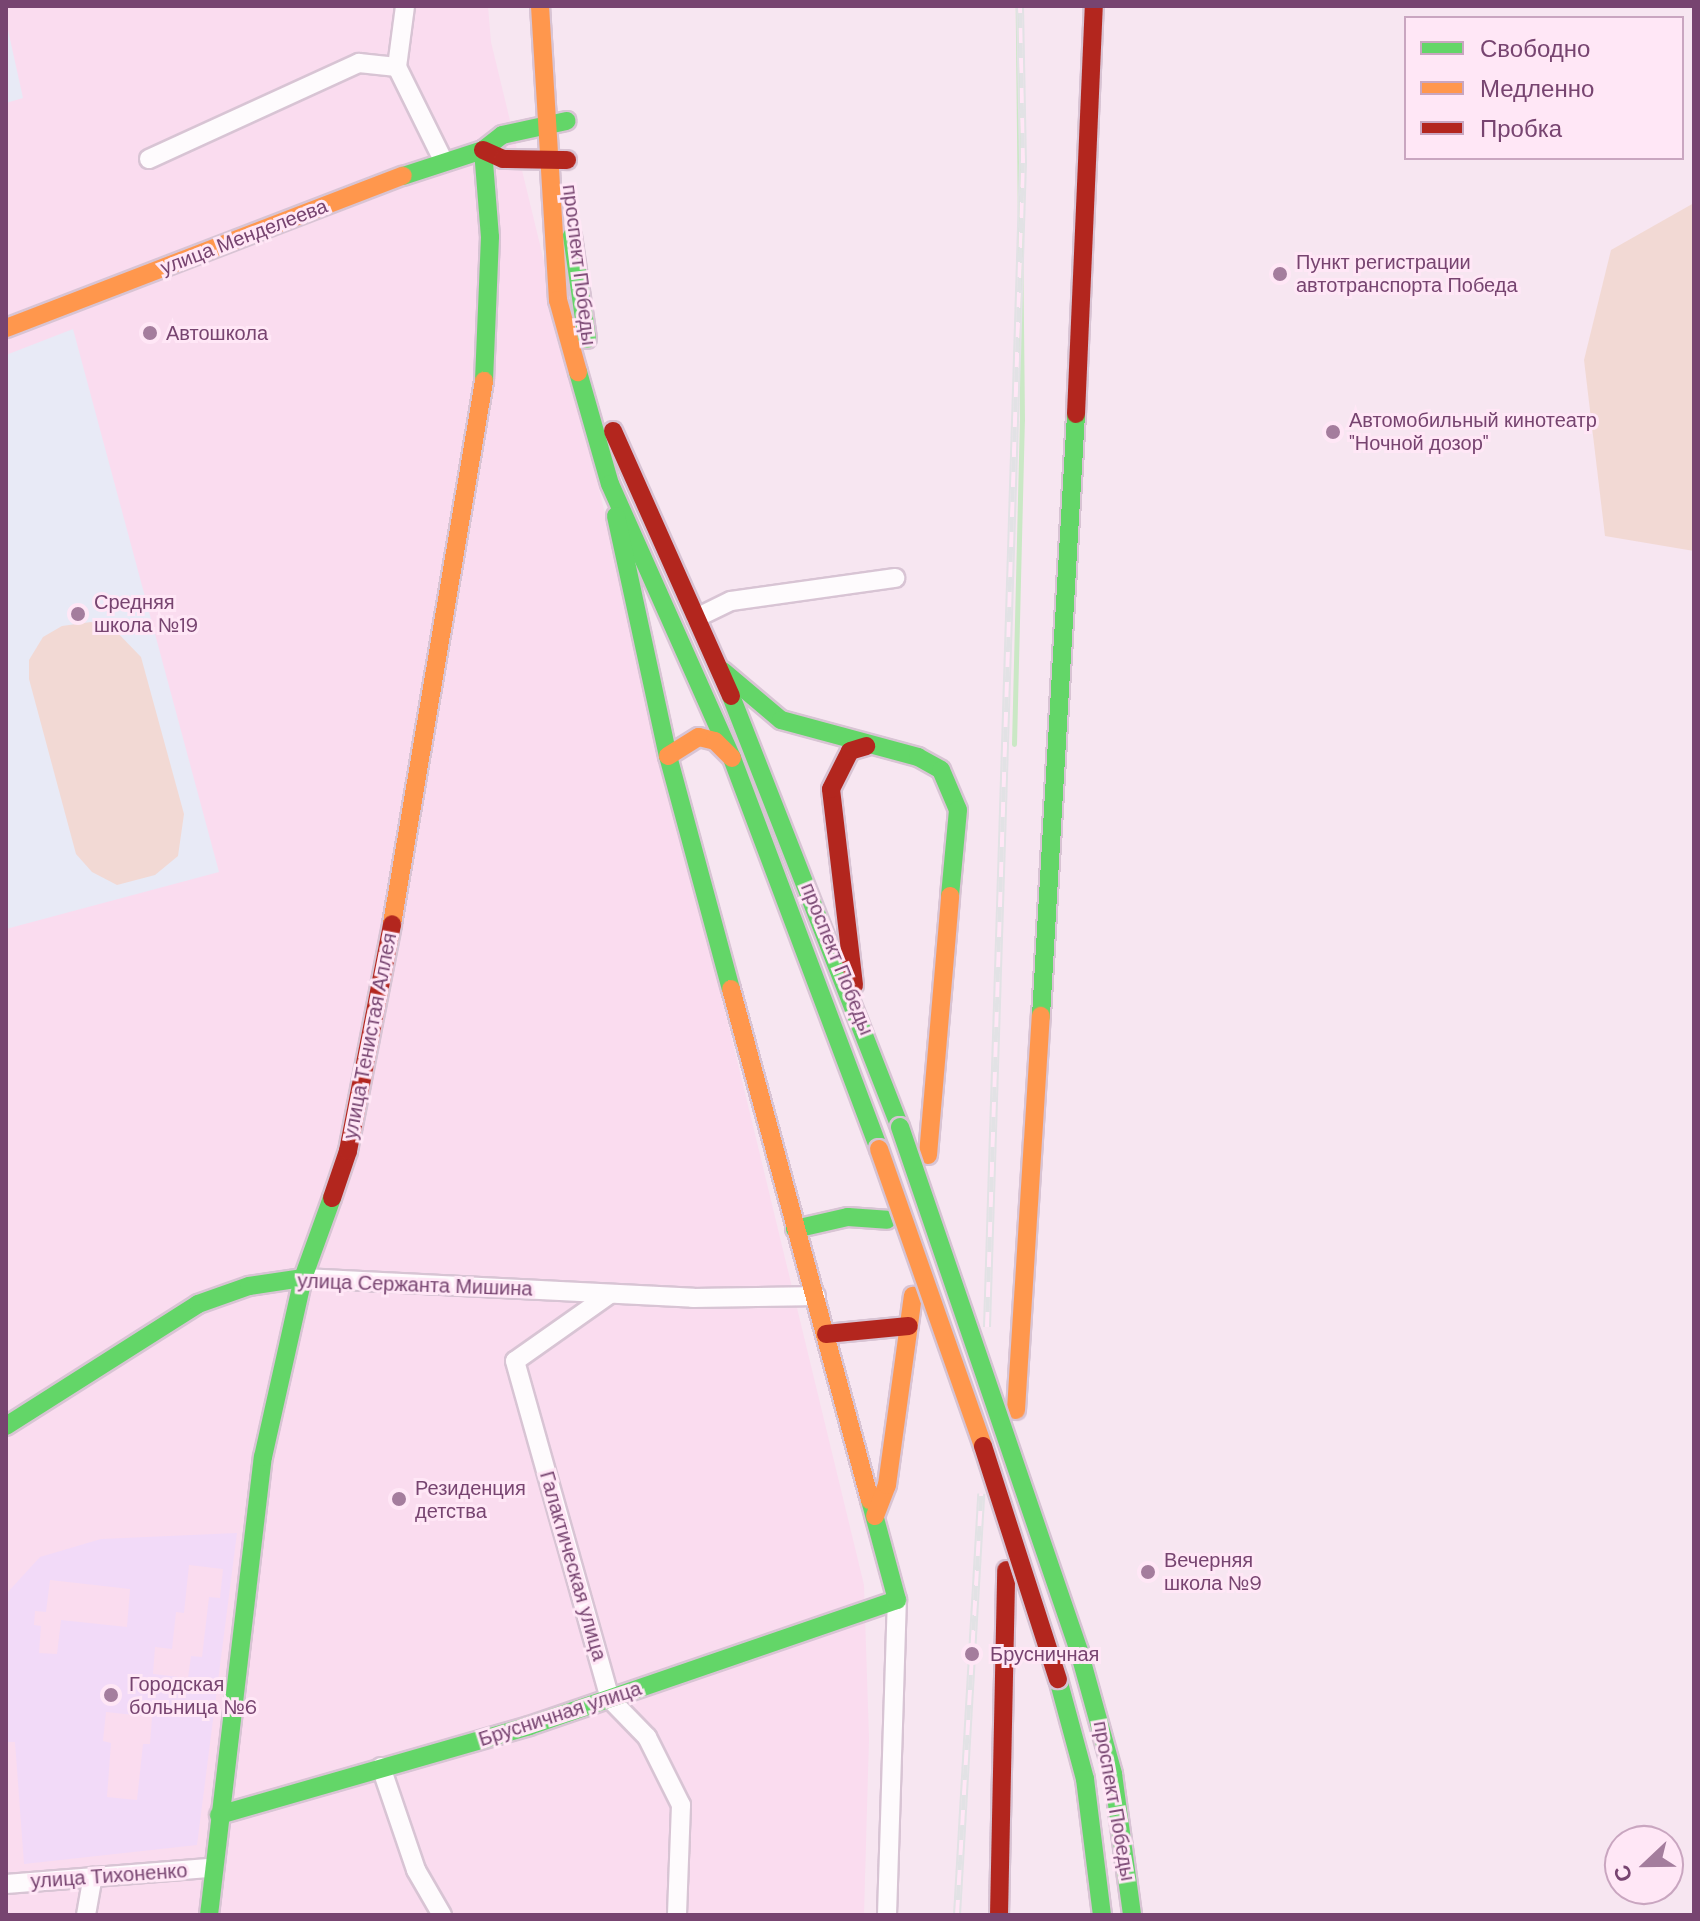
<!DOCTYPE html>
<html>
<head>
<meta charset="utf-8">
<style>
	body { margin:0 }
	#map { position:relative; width:1700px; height:1921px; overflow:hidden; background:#f7e6f1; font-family:"DM Sans",sans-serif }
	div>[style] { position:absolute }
	.residential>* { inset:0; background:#fadcef }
	.education>* { inset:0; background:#e8eaf6 }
	.medical>* { inset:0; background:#f2daf8 }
	.green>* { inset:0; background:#f2d9d4 }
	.stream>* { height:5px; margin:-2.5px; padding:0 2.5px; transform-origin:2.5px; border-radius:2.5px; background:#cae8c5 }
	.roads { filter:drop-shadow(2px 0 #d8c4d4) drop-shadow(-2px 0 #d8c4d4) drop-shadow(0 2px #d8c4d4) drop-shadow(0 -2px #d8c4d4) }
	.street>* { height:18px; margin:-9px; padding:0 9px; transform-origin:9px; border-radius:9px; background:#fefbfd }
	.fast>* { height:18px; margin:-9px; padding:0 9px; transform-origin:9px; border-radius:9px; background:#63d668 }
	.slow>* { height:18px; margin:-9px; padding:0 9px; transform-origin:9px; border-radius:9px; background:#ff974d }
	.jam>* { height:18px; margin:-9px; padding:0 9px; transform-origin:9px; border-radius:9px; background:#b3261e }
	.rail>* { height:8px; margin-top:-4px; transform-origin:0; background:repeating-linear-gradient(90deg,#ffe7f6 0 15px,#e2e2e5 0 30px); box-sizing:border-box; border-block:2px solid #e2e2e5 }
	.bridges { filter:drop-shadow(2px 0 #d6c3d3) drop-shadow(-2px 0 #d6c3d3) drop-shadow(0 2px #d6c3d3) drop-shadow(0 -2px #d6c3d3) }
	.fast-bridge>* { height:18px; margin:-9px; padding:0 9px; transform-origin:9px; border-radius:9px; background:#63d668 }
	.slow-bridge>* { height:18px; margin:-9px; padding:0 9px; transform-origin:9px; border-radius:9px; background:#ff974d }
	.jam-bridge>* { height:18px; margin:-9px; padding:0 9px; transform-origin:9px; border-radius:9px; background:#b3261e }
	.dots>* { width:22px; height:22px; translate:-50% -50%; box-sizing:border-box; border:4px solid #ffe7f6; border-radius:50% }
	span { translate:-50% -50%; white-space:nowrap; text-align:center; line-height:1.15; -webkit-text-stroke:6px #ffe7f6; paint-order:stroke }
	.street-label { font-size:20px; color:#774470 }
	.poi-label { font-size:20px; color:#774470 }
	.left { translate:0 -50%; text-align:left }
	.frame { position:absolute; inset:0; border:8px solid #774470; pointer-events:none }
	.legend { position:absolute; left:1404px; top:16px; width:280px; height:144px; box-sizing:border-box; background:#ffe7f6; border:2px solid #c9a6c0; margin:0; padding:10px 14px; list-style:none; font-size:24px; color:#774470 }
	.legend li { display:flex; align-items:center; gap:16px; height:40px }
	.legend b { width:40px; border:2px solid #c9a6c0 }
	.north { position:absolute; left:1604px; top:1825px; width:80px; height:80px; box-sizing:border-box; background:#ffe7f6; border:2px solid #c9a6c0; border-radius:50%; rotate:248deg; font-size:22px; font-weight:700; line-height:32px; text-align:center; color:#774470 }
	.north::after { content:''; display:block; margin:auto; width:28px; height:36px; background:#a47d9d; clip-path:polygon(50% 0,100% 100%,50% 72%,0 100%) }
</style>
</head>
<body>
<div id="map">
	<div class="residential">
		<div style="clip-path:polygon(6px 6px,488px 6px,491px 42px,864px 1585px,869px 1738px,864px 1915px,6px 1915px)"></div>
	</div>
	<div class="education">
		<div style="clip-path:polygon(6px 21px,23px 98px,6px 103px)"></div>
		<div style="clip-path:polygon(73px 329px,219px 872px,6px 929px,6px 355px)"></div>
	</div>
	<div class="medical">
		<div style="clip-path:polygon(evenodd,237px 1533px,197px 1845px,24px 1864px,15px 1742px,6px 1742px,6px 1594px,40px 1557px,101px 1539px,237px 1533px,189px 1565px,223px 1569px,220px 1598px,209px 1597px,202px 1657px,191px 1656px,188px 1678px,153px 1674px,155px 1647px,172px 1649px,176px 1612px,184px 1613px,189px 1565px,237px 1533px,50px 1580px,130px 1589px,127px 1627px,61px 1620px,57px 1654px,39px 1653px,41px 1626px,34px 1625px,35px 1611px,46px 1612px,50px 1580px,237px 1533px,106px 1712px,152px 1717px,150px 1744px,143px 1744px,137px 1800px,107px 1797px,111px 1743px,103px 1741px,106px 1712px)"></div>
	</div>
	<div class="green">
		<div style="clip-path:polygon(1694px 203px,1694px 551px,1605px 536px,1584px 360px,1611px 250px)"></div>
		<div style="clip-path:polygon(91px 622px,112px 627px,141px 657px,184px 814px,178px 856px,155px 875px,117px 885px,92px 872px,76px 854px,29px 679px,29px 660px,43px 637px,62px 626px)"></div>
	</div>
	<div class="stream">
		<div style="left:1014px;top:744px;width:324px;rotate:-88.6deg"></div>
		<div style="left:1022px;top:420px;width:414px;rotate:-90.6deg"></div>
	</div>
	<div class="roads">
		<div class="street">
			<div style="left:397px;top:67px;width:62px;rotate:-82.5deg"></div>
			<div style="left:149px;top:159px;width:231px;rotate:-24.6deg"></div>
			<div style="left:359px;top:63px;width:38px;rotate:6deg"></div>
			<div style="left:397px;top:67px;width:104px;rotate:63.7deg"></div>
			<div style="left:696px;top:618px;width:39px;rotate:-26deg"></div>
			<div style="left:731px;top:601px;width:166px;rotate:-8deg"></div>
			<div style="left:303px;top:1278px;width:391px;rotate:2.9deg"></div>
			<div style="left:693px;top:1298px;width:123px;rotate:-0.9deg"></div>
			<div style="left:610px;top:1294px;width:116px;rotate:144.8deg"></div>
			<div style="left:515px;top:1361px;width:351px;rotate:74.3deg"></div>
			<div style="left:610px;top:1699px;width:53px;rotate:45.8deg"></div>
			<div style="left:647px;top:1737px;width:76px;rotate:63.4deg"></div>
			<div style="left:681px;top:1805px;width:110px;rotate:92.1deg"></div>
			<div style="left:381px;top:1767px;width:109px;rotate:71.2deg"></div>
			<div style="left:416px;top:1870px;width:52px;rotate:60deg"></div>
			<div style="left:6px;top:1884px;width:206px;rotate:-4.5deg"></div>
			<div style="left:86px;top:1915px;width:39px;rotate:-80deg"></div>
			<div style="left:887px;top:1915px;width:315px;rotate:-88.2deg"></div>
		</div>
		<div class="fast">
			<div style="left:483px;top:150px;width:87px;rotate:85.4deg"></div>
			<div style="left:490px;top:237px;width:144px;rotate:92.4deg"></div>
			<div style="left:403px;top:176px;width:84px;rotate:-18deg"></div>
			<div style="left:483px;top:150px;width:24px;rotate:-38deg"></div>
			<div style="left:502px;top:135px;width:66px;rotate:-12.3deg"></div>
			<div style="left:572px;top:236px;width:104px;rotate:81.7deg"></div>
			<div style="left:578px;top:372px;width:116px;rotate:74.1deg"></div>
			<div style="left:610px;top:484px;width:300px;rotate:66deg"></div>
			<div style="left:732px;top:758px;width:418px;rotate:69.4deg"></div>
			<div style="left:616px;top:516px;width:246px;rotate:77.8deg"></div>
			<div style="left:668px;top:756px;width:241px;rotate:74.9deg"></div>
			<div style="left:723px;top:671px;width:76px;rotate:40.2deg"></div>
			<div style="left:781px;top:720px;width:142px;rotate:15.1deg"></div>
			<div style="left:918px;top:757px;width:26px;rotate:29deg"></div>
			<div style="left:941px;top:770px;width:43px;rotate:67deg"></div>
			<div style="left:958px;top:810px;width:86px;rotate:95.3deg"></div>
			<div style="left:731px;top:696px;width:463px;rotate:68.6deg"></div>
			<div style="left:1041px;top:1016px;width:603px;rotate:-86.67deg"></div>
			<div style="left:795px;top:1229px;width:54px;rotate:-12.8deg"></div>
			<div style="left:848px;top:1217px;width:39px;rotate:4deg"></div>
			<div style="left:6px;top:1426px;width:227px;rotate:-32.4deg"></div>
			<div style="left:198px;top:1304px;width:54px;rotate:-19.4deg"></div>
			<div style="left:249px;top:1286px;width:55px;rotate:-8.4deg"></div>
			<div style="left:1079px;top:1651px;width:128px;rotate:74.5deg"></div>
			<div style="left:1113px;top:1774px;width:142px;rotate:82.3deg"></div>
			<div style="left:1058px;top:1679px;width:104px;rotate:74.9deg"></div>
			<div style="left:1085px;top:1779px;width:137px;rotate:82.9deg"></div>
			<div style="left:219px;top:1815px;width:323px;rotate:-16deg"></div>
			<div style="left:529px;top:1726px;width:389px;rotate:-18.9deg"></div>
			<div style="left:897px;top:1600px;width:104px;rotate:-105.1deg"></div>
			<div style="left:209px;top:1915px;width:461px;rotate:-83.3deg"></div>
			<div style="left:263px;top:1457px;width:183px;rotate:-77.4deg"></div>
			<div style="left:303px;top:1278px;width:85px;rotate:-70.1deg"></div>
		</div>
		<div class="slow">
			<div style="left:540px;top:6px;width:295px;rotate:86.5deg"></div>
			<div style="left:558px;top:300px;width:75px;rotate:74.5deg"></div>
			<div style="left:6px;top:328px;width:425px;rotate:-21deg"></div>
			<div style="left:668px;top:756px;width:36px;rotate:-32deg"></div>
			<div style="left:699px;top:737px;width:16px;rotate:14deg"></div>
			<div style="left:715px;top:741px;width:24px;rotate:45deg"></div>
			<div style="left:392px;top:924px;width:551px;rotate:-80.38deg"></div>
			<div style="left:731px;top:989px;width:530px;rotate:74.78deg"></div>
			<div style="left:928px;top:1155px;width:260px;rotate:-85.1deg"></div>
			<div style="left:1016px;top:1410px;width:395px;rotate:-86.4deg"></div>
			<div style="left:875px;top:1516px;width:33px;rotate:-69deg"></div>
			<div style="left:887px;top:1485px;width:191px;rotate:-82.2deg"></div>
		</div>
		<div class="jam">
			<div style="left:483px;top:150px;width:22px;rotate:24deg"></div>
			<div style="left:503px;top:159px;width:64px;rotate:0.9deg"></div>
			<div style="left:1076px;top:414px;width:408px;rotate:-87.5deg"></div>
			<div style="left:613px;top:431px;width:290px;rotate:66deg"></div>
			<div style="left:854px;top:985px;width:197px;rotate:-96.7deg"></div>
			<div style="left:831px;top:789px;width:42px;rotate:-63.4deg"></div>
			<div style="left:850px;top:751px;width:17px;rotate:-17deg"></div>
			<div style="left:332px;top:1198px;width:50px;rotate:-71.2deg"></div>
			<div style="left:348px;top:1151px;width:231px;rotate:-79deg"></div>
			<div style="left:826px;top:1334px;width:83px;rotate:-5.5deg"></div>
			<div style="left:999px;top:1915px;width:345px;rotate:-88.8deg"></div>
		</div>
	</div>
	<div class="rail">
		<div style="left:987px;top:1327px;width:1165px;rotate:-88.23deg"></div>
		<div style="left:1023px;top:163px;width:157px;rotate:-91.1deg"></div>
		<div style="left:957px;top:1915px;width:422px;rotate:-86.7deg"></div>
	</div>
	<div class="bridges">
		<div class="fast-bridge">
			<div style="left:900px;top:1127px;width:554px;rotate:71.14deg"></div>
		</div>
		<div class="slow-bridge">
			<div style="left:879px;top:1149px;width:315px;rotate:70.7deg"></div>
		</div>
		<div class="jam-bridge">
			<div style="left:983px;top:1446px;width:245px;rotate:72.2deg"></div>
		</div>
	</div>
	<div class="dots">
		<div style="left:1280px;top:274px;background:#a47d9d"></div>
		<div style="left:150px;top:333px;background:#a47d9d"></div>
		<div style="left:1333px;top:432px;background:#a47d9d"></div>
		<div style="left:78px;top:614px;background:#a47d9d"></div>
		<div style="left:399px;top:1499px;background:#a47d9d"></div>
		<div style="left:1148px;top:1572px;background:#a47d9d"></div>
		<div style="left:972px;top:1654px;background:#a47d9d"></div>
		<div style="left:111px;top:1695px;background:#a47d9d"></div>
	</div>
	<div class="street-label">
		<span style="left:244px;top:237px;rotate:-21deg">улица Менделеева</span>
		<span style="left:579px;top:265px;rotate:83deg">проспект Победы</span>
		<span style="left:837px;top:959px;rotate:68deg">проспект Победы</span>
		<span style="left:370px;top:1036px;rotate:-79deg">улица Тенистая Аллея</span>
		<span style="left:415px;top:1285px;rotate:2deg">улица Сержанта Мишина</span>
		<span style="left:573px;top:1566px;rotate:74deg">Галактическая улица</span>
		<span style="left:560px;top:1714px;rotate:-18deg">Брусничная улица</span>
		<span style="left:1114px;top:1801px;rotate:80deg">проспект Победы</span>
		<span style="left:109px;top:1876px;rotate:-4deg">улица Тихоненко</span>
	</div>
	<div class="poi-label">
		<span class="left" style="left:1296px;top:274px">Пункт регистрации<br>автотранспорта Победа</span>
		<span class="left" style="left:166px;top:333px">Автошкола</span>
		<span class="left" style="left:1349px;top:432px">Автомобильный кинотеатр<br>"Ночной дозор"</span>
		<span class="left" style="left:94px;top:614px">Средняя<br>школа №19</span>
		<span class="left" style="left:415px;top:1500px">Резиденция<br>детства</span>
		<span class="left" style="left:1164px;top:1572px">Вечерняя<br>школа №9</span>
		<span class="left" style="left:990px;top:1654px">Брусничная</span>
		<span class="left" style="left:129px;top:1696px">Городская<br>больница №6</span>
	</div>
	<div class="frame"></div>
	<ul class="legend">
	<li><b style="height:10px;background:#63d668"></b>Свободно</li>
	<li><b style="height:10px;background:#ff974d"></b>Медленно</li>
	<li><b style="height:10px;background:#b3261e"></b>Пробка</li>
	</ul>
	<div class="north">С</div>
</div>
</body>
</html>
